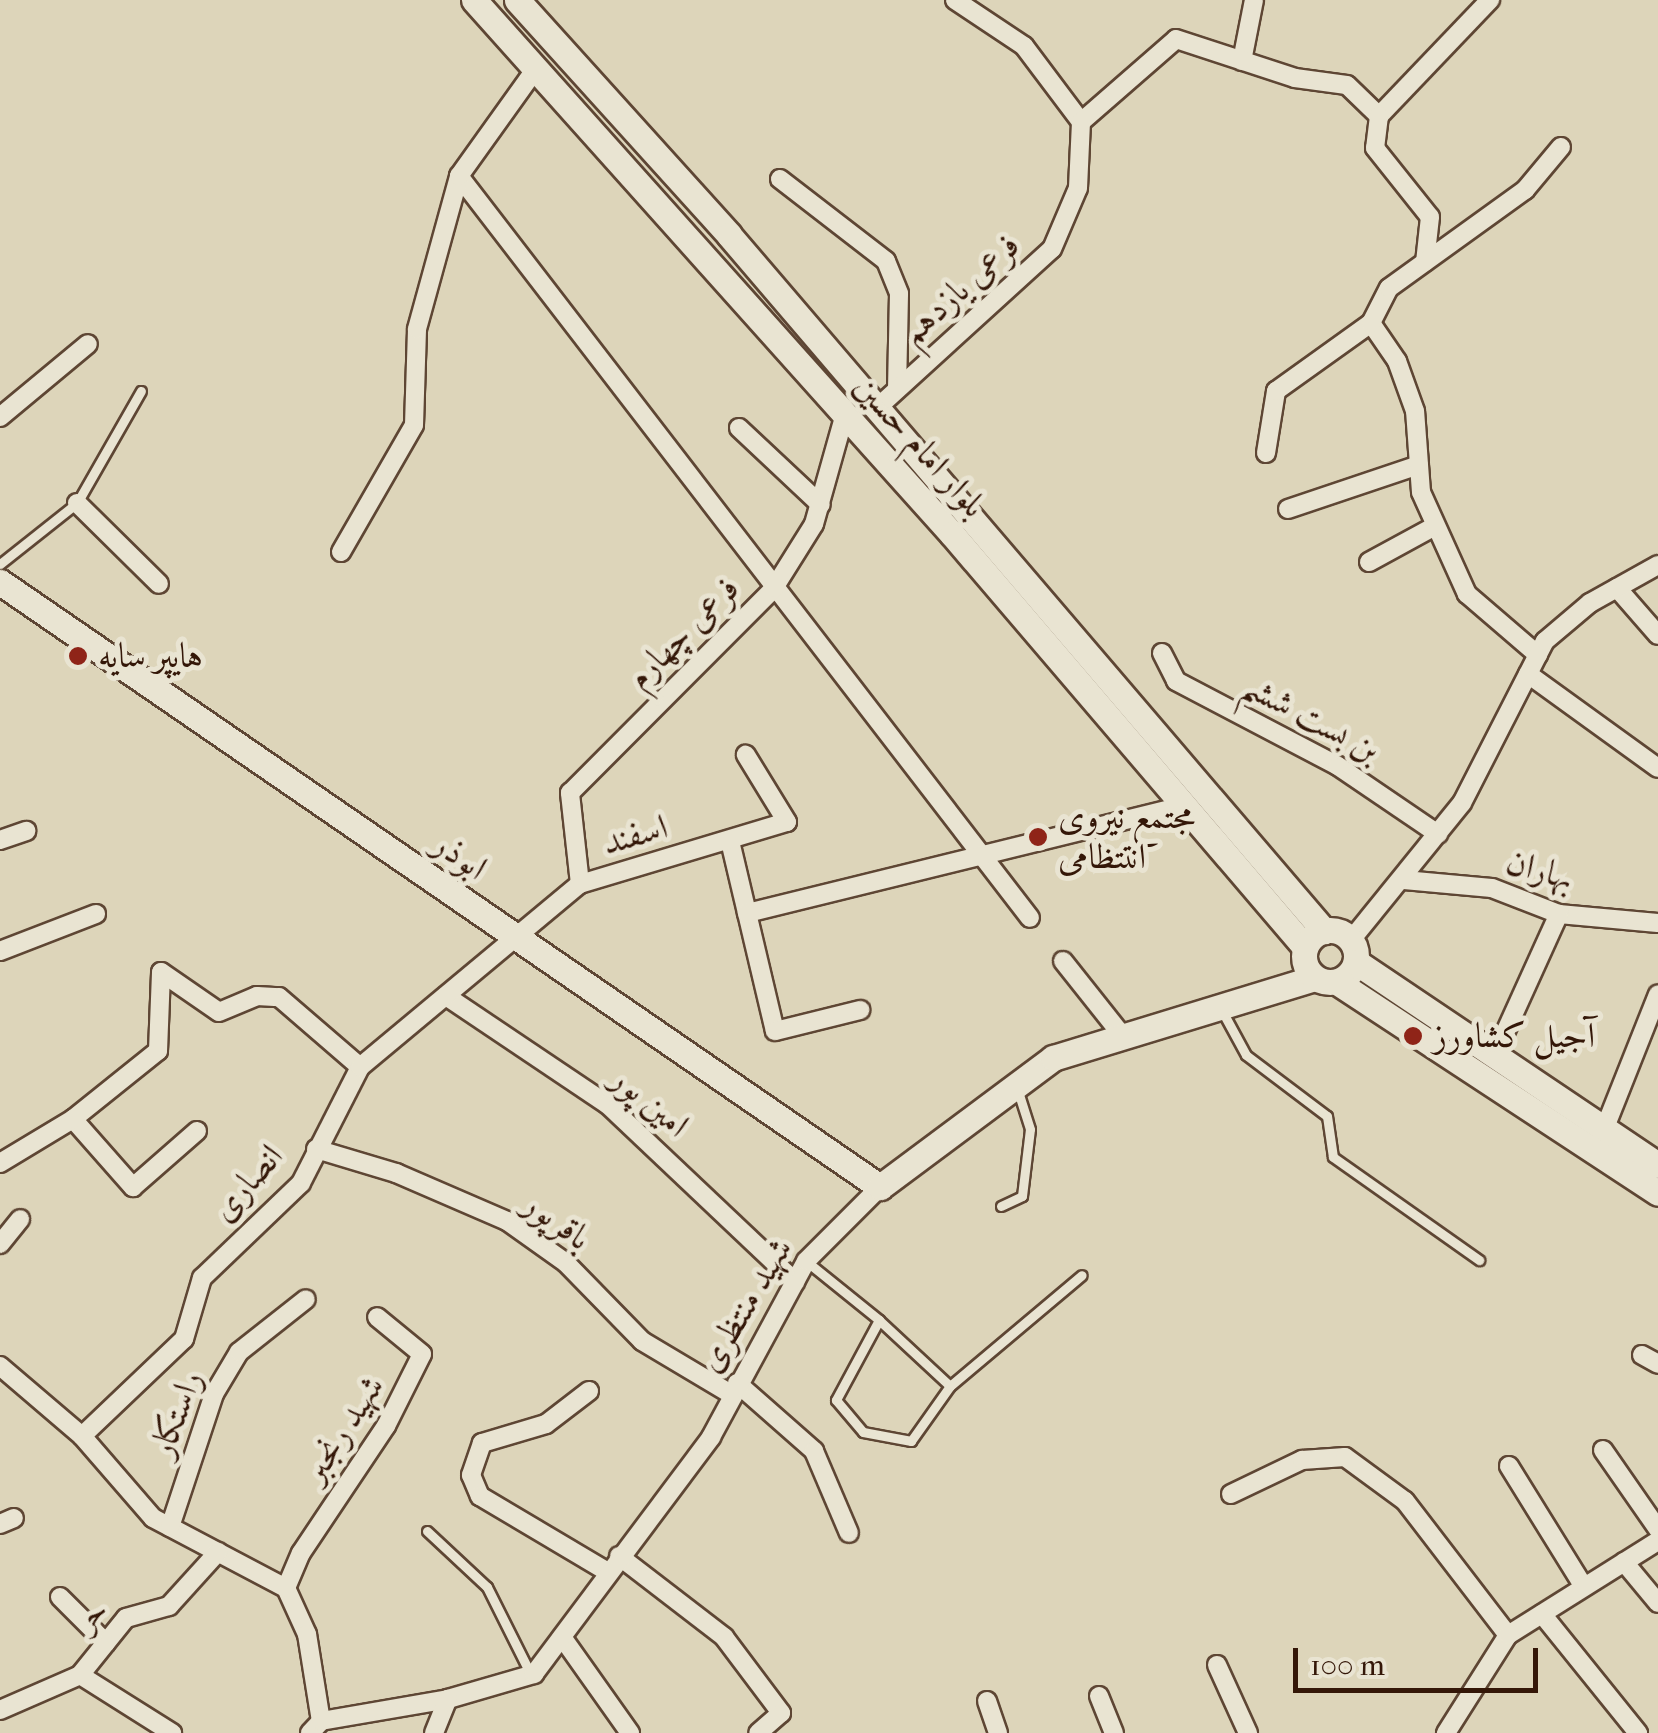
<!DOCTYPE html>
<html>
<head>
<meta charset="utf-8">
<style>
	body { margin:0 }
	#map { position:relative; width:1658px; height:1733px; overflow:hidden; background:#ddd5ba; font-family:"IM FELL French Canon",Amiri,serif }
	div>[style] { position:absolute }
	.roads { filter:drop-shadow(2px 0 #5e4634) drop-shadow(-2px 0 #5e4634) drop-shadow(0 2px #5e4634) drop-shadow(0 -2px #5e4634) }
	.lane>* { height:9px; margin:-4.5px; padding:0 4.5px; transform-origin:4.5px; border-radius:4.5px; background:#e9e4d2 }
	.street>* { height:18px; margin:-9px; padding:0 9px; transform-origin:9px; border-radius:9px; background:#e9e4d2 }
	.secondary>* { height:25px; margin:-12.5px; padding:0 12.5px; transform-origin:12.5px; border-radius:12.5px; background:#e9e4d2 }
	.secondary>.ring { margin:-12.5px; padding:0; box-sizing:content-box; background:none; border:25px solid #e9e4d2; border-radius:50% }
	.dots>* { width:28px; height:28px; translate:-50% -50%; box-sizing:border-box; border:5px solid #e9e4d2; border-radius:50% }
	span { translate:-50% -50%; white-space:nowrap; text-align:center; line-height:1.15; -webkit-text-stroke:10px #e9e4d2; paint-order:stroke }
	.street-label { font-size:35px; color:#341708 }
	.poi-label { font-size:35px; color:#341708 }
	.left { translate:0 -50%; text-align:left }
	.scale { position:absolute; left:1293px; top:1648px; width:245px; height:45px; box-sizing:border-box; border:5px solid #341708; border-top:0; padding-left:12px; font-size:30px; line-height:35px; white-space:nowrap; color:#341708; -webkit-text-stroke:8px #e9e4d2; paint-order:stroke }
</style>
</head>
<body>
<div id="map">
	<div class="roads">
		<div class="lane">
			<div style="left:0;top:564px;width:98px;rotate:-38.4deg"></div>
			<div style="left:77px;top:503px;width:129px;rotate:-60.3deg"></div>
			<div style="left:1221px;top:1009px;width:52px;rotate:61.5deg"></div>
			<div style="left:1246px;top:1055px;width:101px;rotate:37deg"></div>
			<div style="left:1327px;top:1116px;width:41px;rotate:81.7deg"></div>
			<div style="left:1333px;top:1157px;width:179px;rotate:35.2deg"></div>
			<div style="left:1001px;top:1206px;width:23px;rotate:-25deg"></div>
			<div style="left:1022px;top:1196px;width:67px;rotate:-83.2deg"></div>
			<div style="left:1030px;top:1129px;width:43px;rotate:-107.6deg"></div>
			<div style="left:806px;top:1261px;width:94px;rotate:38.9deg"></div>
			<div style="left:879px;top:1320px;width:91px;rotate:118.3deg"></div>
			<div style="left:836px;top:1400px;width:42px;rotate:49.8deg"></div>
			<div style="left:863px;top:1432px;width:49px;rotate:10.6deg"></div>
			<div style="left:911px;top:1441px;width:67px;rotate:-54.7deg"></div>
			<div style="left:950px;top:1386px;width:97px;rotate:-137.1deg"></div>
			<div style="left:950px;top:1386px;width:172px;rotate:-40.1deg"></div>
			<div style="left:427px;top:1531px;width:82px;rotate:43deg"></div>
			<div style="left:487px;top:1587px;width:98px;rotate:63.4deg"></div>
		</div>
		<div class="street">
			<div style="left:955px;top:0;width:83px;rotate:33.7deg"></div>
			<div style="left:1024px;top:46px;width:95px;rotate:53.1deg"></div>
			<div style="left:1242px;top:61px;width:62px;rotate:-78.9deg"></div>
			<div style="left:1379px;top:116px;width:161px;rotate:-46.3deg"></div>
			<div style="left:459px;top:176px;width:936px;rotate:52.42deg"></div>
			<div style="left:780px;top:179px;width:134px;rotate:37.7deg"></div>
			<div style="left:886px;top:261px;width:35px;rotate:68deg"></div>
			<div style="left:899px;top:294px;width:95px;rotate:91.2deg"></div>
			<div style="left:877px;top:408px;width:236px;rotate:-42.3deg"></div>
			<div style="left:1052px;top:249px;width:66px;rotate:-66.9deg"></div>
			<div style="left:1078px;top:188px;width:66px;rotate:-87.4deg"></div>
			<div style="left:1081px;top:122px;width:126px;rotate:-41.1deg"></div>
			<div style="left:1176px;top:39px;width:125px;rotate:18.1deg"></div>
			<div style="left:1295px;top:78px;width:52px;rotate:7.7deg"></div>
			<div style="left:1347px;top:85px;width:45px;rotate:44.1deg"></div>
			<div style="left:1379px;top:116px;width:32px;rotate:97deg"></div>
			<div style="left:1375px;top:148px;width:88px;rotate:51.4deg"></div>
			<div style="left:1430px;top:217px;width:45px;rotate:96.3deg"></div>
			<div style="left:0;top:417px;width:114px;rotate:-39.7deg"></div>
			<div style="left:739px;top:428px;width:112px;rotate:43.2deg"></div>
			<div style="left:1266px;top:453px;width:63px;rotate:-80.8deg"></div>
			<div style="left:1276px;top:391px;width:117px;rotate:-35.6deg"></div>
			<div style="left:77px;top:503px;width:115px;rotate:44.6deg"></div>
			<div style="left:1288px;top:509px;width:138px;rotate:-18.6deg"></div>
			<div style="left:341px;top:552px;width:146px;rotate:-60.1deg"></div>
			<div style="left:414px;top:425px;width:96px;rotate:-88.2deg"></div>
			<div style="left:417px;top:329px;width:159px;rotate:-74.6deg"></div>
			<div style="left:459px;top:176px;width:130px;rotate:-54.4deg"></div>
			<div style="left:1369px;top:562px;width:75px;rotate:-28.6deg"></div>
			<div style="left:1617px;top:588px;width:62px;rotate:48.9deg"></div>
			<div style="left:1162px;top:653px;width:31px;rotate:63deg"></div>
			<div style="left:1176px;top:681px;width:183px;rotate:27.7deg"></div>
			<div style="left:1338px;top:766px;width:121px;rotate:34.2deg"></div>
			<div style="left:1538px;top:655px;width:94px;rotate:-139.3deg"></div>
			<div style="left:1467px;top:594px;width:112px;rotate:-114.3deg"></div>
			<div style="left:1421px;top:492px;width:81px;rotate:-94.2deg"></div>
			<div style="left:1415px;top:411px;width:53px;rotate:-109.8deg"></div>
			<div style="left:1397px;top:361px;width:46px;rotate:-124.4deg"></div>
			<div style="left:1371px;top:323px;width:39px;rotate:-63deg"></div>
			<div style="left:1389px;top:288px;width:168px;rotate:-35.8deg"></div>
			<div style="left:1525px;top:190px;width:56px;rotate:-50.1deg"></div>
			<div style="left:1528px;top:674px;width:160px;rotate:35.9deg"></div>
			<div style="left:0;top:840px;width:28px;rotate:-19deg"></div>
			<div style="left:730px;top:841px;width:195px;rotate:76.7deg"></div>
			<div style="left:775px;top:1031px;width:88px;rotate:-13.9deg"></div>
			<div style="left:1404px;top:880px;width:88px;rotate:5.2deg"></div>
			<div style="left:1492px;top:888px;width:72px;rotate:21.2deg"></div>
			<div style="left:1559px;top:914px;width:99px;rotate:5.2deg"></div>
			<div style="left:580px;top:884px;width:92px;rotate:-96.3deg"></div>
			<div style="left:570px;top:793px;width:289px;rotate:-45.1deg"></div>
			<div style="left:774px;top:588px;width:75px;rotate:-58deg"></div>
			<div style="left:814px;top:524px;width:114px;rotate:-74.3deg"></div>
			<div style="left:747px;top:913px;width:452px;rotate:-13.8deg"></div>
			<div style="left:1351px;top:940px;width:176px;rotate:-51deg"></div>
			<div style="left:1462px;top:803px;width:182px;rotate:-62.9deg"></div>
			<div style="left:1545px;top:641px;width:59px;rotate:-40.2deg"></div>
			<div style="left:1590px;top:603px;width:78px;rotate:-29.2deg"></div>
			<div style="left:0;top:951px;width:103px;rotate:-21.1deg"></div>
			<div style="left:1063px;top:961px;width:93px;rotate:51.5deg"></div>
			<div style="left:446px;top:996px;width:194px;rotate:33.9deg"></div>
			<div style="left:607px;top:1104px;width:259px;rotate:43.4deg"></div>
			<div style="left:1494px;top:1057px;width:157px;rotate:-65.6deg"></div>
			<div style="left:73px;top:1119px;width:91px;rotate:48.6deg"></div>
			<div style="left:133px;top:1187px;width:85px;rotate:-41.2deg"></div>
			<div style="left:1604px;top:1130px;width:146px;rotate:-68.3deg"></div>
			<div style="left:316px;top:1149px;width:84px;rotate:16.7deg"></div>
			<div style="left:396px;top:1173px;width:121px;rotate:23.4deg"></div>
			<div style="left:507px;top:1221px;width:72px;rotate:35.4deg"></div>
			<div style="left:566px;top:1263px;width:109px;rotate:45.7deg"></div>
			<div style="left:642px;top:1341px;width:104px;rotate:30.8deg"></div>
			<div style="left:0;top:1163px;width:85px;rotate:-31.1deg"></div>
			<div style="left:73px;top:1119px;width:109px;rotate:-38.7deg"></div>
			<div style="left:158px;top:1051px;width:79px;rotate:-87.8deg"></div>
			<div style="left:161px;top:972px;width:70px;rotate:34.6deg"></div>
			<div style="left:219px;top:1012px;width:41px;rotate:-22.8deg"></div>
			<div style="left:257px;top:996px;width:22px;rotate:3deg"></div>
			<div style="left:279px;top:997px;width:107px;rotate:40.8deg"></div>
			<div style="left:0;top:1244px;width:32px;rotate:-51deg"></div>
			<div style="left:1642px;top:1355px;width:18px;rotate:29deg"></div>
			<div style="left:0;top:1366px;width:108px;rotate:40.5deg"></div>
			<div style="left:82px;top:1436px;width:108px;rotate:49.1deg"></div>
			<div style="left:153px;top:1518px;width:150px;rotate:27.8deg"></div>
			<div style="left:286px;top:1588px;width:51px;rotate:65.5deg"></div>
			<div style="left:307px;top:1634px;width:88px;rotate:80.9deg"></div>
			<div style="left:737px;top:1383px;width:103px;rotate:41.4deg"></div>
			<div style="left:814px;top:1451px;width:89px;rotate:66.9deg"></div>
			<div style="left:589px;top:1391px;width:54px;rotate:142.5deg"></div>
			<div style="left:546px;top:1424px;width:67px;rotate:163.5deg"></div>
			<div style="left:482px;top:1443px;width:34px;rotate:109deg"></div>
			<div style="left:471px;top:1475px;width:23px;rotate:67deg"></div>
			<div style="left:480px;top:1496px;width:149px;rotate:30.7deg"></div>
			<div style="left:82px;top:1436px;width:141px;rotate:-43.6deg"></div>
			<div style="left:184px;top:1339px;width:64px;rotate:-73.6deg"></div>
			<div style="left:202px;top:1278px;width:137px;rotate:-43.8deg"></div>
			<div style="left:301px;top:1183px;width:130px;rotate:-63deg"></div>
			<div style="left:360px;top:1067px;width:286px;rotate:-39.8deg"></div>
			<div style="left:580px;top:884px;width:216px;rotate:-16.7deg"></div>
			<div style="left:787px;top:822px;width:79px;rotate:-121.5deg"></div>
			<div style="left:1603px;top:1450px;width:96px;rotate:55.2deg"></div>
			<div style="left:1509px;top:1466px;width:142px;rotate:58.2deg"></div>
			<div style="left:1231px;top:1494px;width:79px;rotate:-25.6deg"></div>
			<div style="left:1302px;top:1460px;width:43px;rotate:-4deg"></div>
			<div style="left:1345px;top:1457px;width:74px;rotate:36.3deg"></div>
			<div style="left:1405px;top:1501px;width:169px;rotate:52.5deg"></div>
			<div style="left:0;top:1524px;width:15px;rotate:-23deg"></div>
			<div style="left:170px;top:1527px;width:140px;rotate:-71.7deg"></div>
			<div style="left:214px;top:1394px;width:49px;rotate:-59.2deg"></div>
			<div style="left:239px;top:1352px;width:85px;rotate:-38.3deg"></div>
			<div style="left:619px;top:1556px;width:133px;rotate:37.6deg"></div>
			<div style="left:724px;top:1637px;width:95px;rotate:53.1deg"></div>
			<div style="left:781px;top:1713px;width:30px;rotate:139deg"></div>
			<div style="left:1624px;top:1562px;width:53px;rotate:50.3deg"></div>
			<div style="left:286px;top:1588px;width:38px;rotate:-67deg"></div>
			<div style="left:301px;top:1553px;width:153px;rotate:-56.2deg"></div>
			<div style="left:386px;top:1426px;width:80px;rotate:-63.4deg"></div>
			<div style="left:422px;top:1354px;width:58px;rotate:-140.6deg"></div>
			<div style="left:60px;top:1597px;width:65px;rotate:45deg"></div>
			<div style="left:1542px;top:1614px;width:153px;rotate:51.1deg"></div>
			<div style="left:562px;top:1637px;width:118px;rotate:54.7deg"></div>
			<div style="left:1217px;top:1665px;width:75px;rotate:65.5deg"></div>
			<div style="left:80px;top:1675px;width:109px;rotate:32.2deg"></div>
			<div style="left:1099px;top:1696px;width:40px;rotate:68deg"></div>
			<div style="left:987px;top:1701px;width:34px;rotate:71deg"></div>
			<div style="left:0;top:1710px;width:87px;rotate:-23.6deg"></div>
			<div style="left:80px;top:1675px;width:73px;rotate:-51.1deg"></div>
			<div style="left:126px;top:1618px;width:45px;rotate:-15.6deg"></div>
			<div style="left:169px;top:1606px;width:73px;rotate:-47.8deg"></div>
			<div style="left:310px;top:1733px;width:16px;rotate:-47deg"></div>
			<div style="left:321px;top:1721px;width:129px;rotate:-9.8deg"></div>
			<div style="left:448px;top:1699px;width:90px;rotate:-16.2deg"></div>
			<div style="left:534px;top:1674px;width:296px;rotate:-53.2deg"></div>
			<div style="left:711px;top:1437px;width:200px;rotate:-61.6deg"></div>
			<div style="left:806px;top:1261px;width:105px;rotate:-45deg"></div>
			<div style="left:434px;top:1733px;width:37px;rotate:-68deg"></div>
			<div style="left:1446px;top:1733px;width:116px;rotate:-57.7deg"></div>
			<div style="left:1508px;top:1635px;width:177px;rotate:-32.1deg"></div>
		</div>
		<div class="secondary">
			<div style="left:474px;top:0;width:717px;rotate:48.17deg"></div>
			<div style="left:952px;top:534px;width:543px;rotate:49.48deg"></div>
			<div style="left:517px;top:0;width:316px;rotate:47.9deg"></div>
			<div style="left:729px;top:235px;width:916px;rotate:49.47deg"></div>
			<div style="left:0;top:582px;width:1068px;rotate:34.51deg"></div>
			<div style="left:880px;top:1187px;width:216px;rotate:-36.7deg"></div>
			<div style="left:1053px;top:1058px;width:273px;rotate:-17deg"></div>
			<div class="ring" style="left:1304px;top:930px;width:27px;height:27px"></div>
			<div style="left:1356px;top:962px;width:364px;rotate:33.9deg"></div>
			<div style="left:1337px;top:982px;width:384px;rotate:33.3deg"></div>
		</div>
	</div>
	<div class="dots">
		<div style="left:78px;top:656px;background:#8f2418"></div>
		<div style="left:1038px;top:837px;background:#8f2418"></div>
		<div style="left:1413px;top:1036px;background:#8f2418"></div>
	</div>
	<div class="street-label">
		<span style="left:960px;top:289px;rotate:-42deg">فرعی یازدهم</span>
		<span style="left:920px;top:446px;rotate:48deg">بلوار امام حسین</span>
		<span style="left:683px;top:633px;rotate:-45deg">فرعی چهارم</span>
		<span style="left:1311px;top:718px;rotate:28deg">بن بست ششم</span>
		<span style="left:635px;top:835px;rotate:-16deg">اسفند</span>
		<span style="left:460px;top:856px;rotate:35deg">ابوذر</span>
		<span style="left:1540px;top:870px;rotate:16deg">بهاران</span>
		<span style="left:650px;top:1102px;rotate:40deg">امین پور</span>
		<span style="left:247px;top:1183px;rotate:-49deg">انصاری</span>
		<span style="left:557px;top:1221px;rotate:36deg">باقرپور</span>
		<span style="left:745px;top:1305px;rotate:-59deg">شهید منتظری</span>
		<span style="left:176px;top:1414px;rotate:-69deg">راستکار</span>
		<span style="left:343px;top:1429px;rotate:-57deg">شهید رنجبر</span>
		<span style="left:91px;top:1615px;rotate:-45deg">حر</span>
	</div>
	<div class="poi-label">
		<span class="left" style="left:98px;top:656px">هایپر‌ سایه</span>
		<span class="left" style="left:1058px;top:837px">مجتمع نیروی<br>انتتظامی</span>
		<span class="left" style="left:1433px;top:1036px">آجیل کشاورز</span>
	</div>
	<div class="scale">100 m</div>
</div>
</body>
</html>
